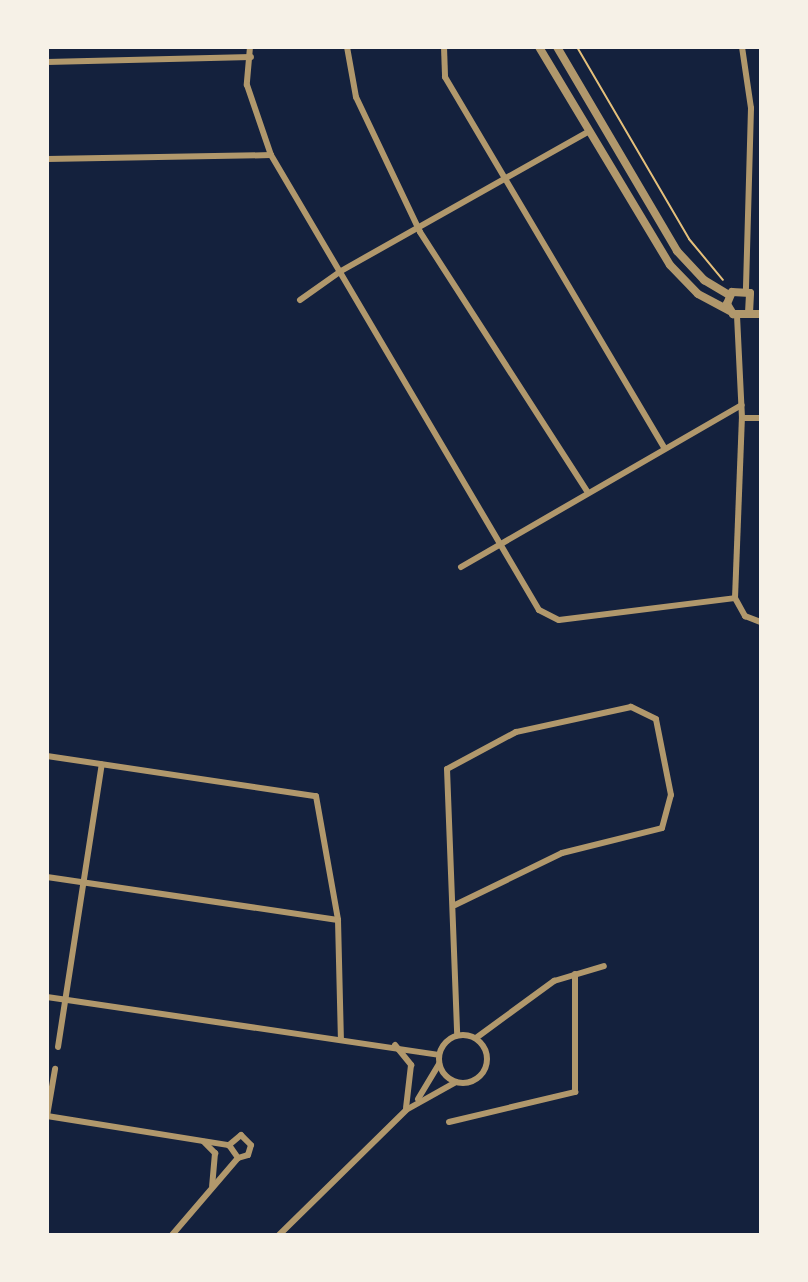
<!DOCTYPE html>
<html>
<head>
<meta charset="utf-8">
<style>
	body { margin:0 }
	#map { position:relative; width:808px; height:1282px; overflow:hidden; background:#14213d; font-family:"Alegreya Sans",sans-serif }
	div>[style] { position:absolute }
	.path>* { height:2px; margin:-1px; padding:0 1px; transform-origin:1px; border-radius:1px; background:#e5c07b }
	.minor>* { height:6px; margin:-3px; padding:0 3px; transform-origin:3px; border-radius:3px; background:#b1986c }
	.minor>.ring { margin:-3px; padding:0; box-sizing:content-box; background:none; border:6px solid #b1986c; border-radius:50% }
	.tertiary>* { height:8px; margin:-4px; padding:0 4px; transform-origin:4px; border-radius:4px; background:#b1986c }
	span { translate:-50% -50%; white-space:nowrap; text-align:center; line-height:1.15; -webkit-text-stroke:7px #f6f1e7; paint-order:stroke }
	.frame { position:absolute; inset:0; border:49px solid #f6f1e7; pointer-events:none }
</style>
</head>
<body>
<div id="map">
	<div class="path">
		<div style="left:577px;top:47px;width:222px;rotate:59.7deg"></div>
		<div style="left:689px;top:239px;width:53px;rotate:50.3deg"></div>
	</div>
	<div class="minor">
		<div style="left:250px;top:47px;width:38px;rotate:95deg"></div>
		<div style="left:247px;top:85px;width:74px;rotate:71.1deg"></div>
		<div style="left:271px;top:155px;width:528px;rotate:59.5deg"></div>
		<div style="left:539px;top:610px;width:22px;rotate:27deg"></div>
		<div style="left:559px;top:620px;width:177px;rotate:-7.1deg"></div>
		<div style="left:347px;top:47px;width:51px;rotate:79.8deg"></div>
		<div style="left:356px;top:97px;width:149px;rotate:64.6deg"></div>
		<div style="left:420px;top:232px;width:308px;rotate:57.2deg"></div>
		<div style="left:444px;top:47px;width:30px;rotate:88deg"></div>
		<div style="left:445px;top:77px;width:430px;rotate:59.4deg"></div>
		<div style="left:742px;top:47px;width:62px;rotate:81.6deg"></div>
		<div style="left:751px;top:108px;width:182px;rotate:91.6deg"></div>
		<div style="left:47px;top:62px;width:204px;rotate:-1.4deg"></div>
		<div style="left:47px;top:159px;width:224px;rotate:-1deg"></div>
		<div style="left:300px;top:300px;width:50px;rotate:-35.3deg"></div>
		<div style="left:341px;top:271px;width:283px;rotate:-29.4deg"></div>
		<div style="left:742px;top:418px;width:19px"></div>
		<div style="left:461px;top:567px;width:324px;rotate:-30deg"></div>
		<div style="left:735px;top:598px;width:180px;rotate:-87.8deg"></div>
		<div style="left:742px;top:418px;width:102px;rotate:-92.8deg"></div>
		<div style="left:735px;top:598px;width:21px;rotate:61deg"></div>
		<div style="left:745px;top:616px;width:17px;rotate:21deg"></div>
		<div style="left:47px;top:756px;width:272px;rotate:8.5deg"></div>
		<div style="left:316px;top:796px;width:126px;rotate:79.9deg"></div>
		<div style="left:338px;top:920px;width:119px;rotate:88.6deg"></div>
		<div style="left:47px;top:877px;width:294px;rotate:8.4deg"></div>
		<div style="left:455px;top:905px;width:119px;rotate:-25.9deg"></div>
		<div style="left:562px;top:853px;width:103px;rotate:-14deg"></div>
		<div style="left:662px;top:828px;width:34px;rotate:-75deg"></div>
		<div style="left:671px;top:795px;width:77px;rotate:-101.2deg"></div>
		<div style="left:656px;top:719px;width:28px;rotate:-154deg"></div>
		<div style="left:631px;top:707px;width:118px;rotate:167.7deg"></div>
		<div style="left:516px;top:732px;width:78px;rotate:151.8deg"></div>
		<div style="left:447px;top:769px;width:266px;rotate:87.8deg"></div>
		<div style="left:47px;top:997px;width:396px;rotate:8.4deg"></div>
		<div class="ring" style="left:439px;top:1035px;width:42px;height:42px"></div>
		<div style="left:476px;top:1038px;width:97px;rotate:-36.2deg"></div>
		<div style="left:554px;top:981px;width:52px;rotate:-16.7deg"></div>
		<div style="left:395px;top:1045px;width:26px;rotate:51deg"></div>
		<div style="left:411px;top:1065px;width:43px;rotate:96.6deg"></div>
		<div style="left:58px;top:1047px;width:286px;rotate:-81.2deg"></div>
		<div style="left:418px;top:1099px;width:41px;rotate:-59deg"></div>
		<div style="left:47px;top:1116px;width:184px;rotate:9.1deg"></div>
		<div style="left:47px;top:1116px;width:48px;rotate:-80.3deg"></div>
		<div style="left:449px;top:1122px;width:130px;rotate:-13.4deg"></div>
		<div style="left:575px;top:1092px;width:118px;rotate:-90deg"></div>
		<div style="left:204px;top:1142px;width:16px;rotate:45deg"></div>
		<div style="left:215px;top:1153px;width:33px;rotate:95deg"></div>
		<div style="left:172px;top:1235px;width:101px;rotate:-49.4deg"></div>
		<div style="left:238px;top:1158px;width:10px;rotate:-17deg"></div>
		<div style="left:248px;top:1155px;width:10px;rotate:-73deg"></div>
		<div style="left:251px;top:1145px;width:14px;rotate:-135deg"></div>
		<div style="left:241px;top:1135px;width:16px;rotate:140deg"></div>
		<div style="left:229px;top:1145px;width:16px;rotate:55deg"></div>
		<div style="left:279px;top:1235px;width:178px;rotate:-44.5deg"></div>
		<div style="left:406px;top:1110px;width:57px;rotate:-29.2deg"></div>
	</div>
	<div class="tertiary">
		<div style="left:539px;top:47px;width:254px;rotate:59deg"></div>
		<div style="left:670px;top:265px;width:40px;rotate:46deg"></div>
		<div style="left:698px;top:294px;width:36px;rotate:28deg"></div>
		<div style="left:557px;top:47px;width:237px;rotate:59.5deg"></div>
		<div style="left:677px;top:251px;width:40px;rotate:47deg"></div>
		<div style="left:704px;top:280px;width:29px;rotate:31deg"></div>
		<div style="left:749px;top:313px;width:20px;rotate:-87deg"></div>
		<div style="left:750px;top:293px;width:18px;rotate:-177deg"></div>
		<div style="left:732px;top:292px;width:13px;rotate:113deg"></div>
		<div style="left:727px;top:304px;width:12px;rotate:59deg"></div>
		<div style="left:733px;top:314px;width:28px"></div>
	</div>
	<div class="frame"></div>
</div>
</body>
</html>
